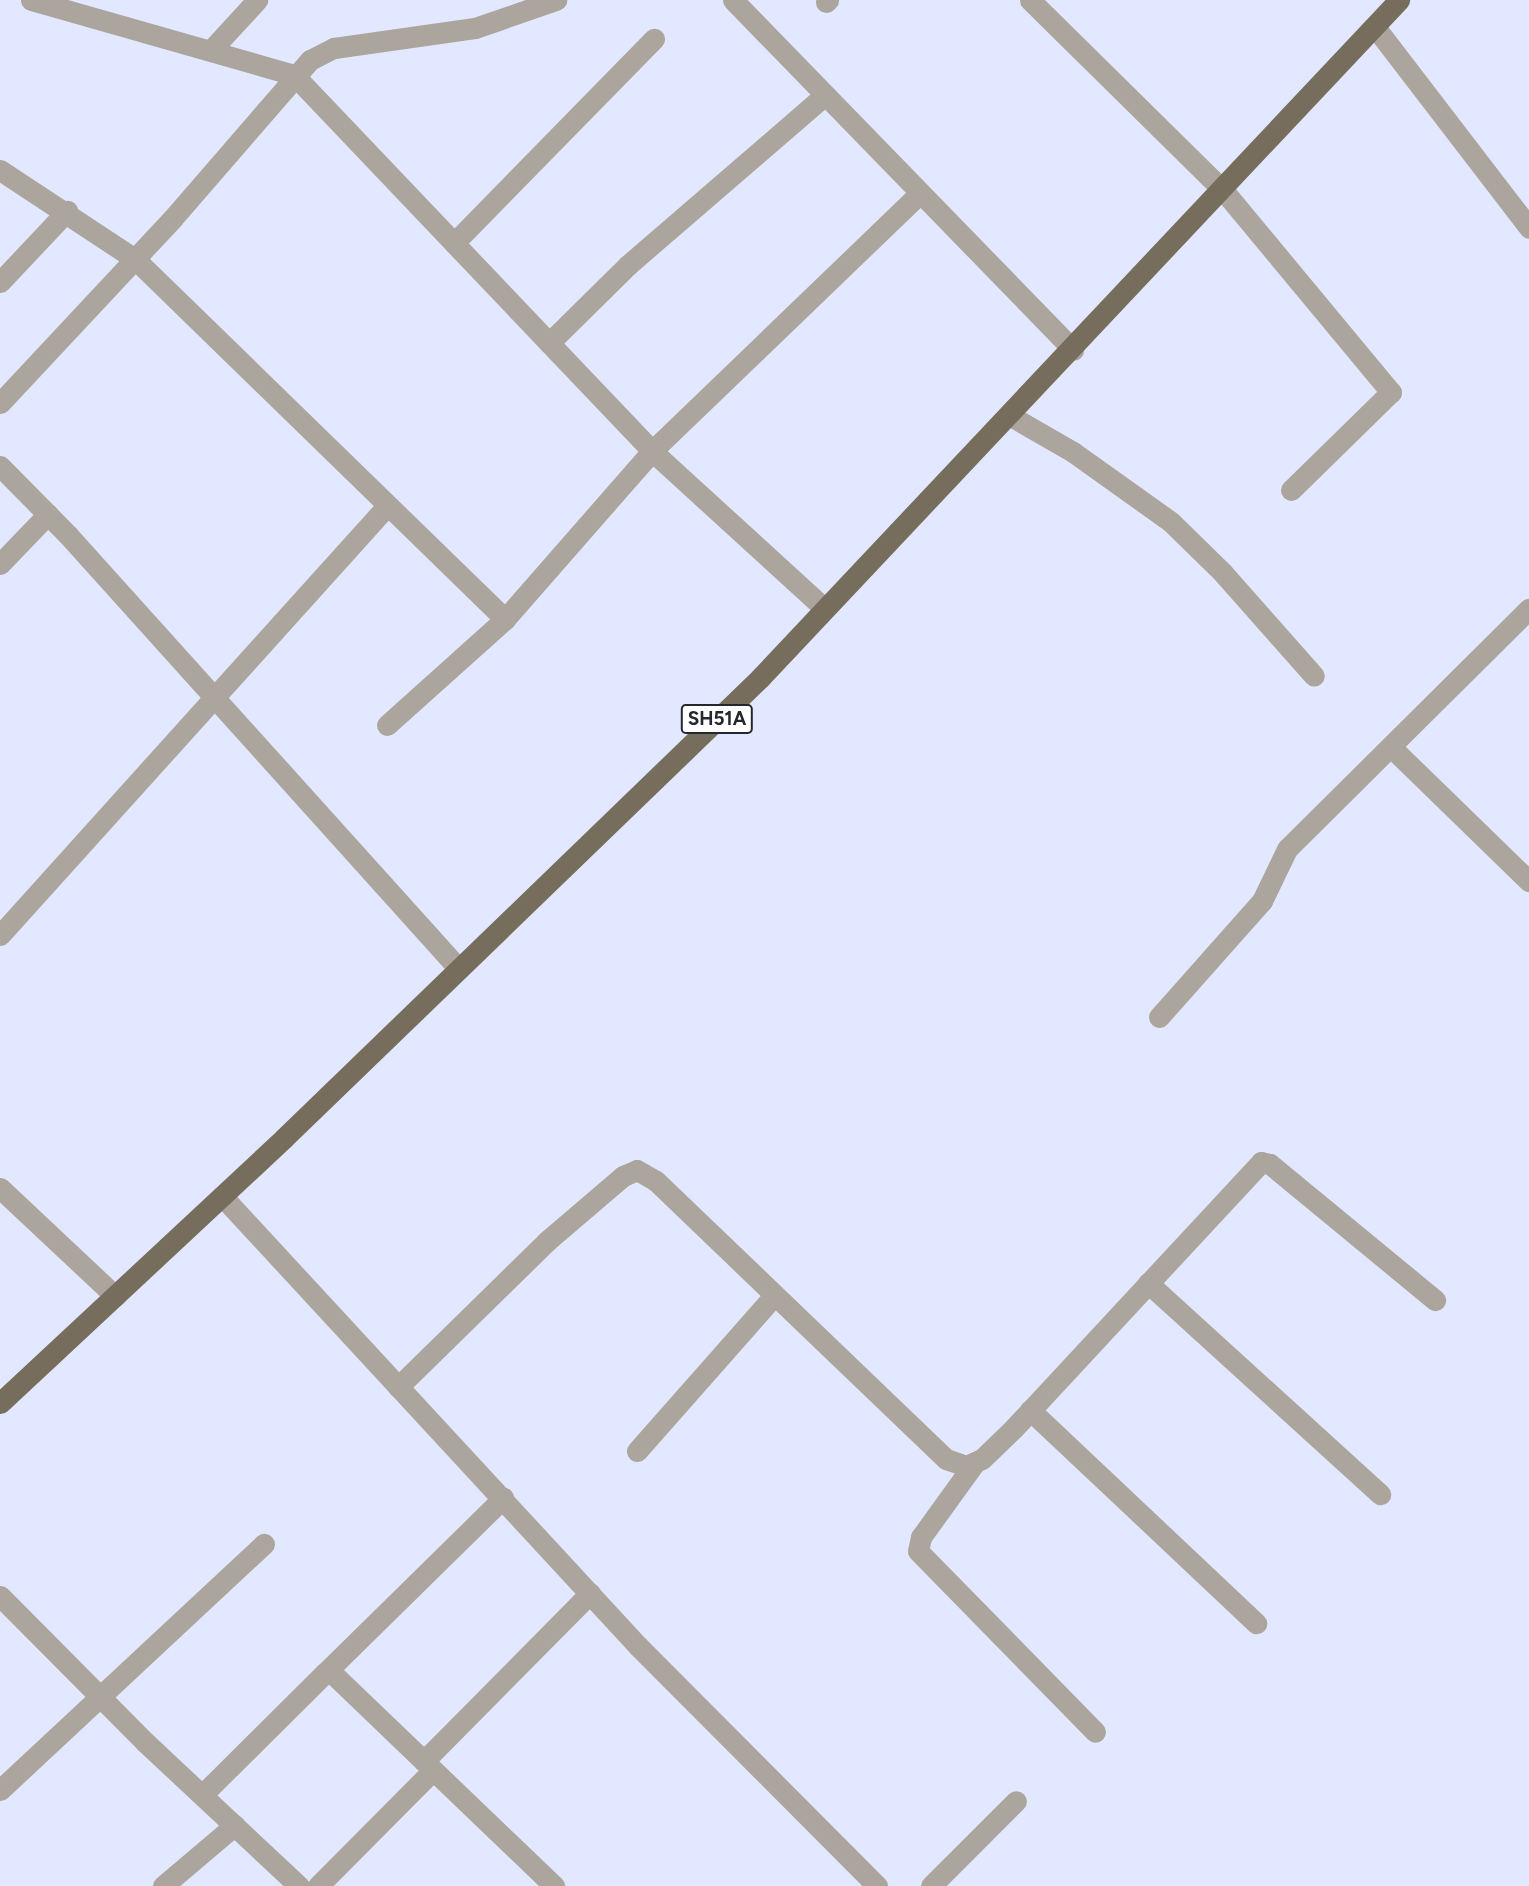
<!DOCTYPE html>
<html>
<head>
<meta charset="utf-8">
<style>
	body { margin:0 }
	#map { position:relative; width:1529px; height:1886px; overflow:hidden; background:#e2e8ff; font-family:Figtree,sans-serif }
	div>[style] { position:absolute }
	.minor>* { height:21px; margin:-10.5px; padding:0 10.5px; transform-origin:10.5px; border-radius:10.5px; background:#aba59d }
	.major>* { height:21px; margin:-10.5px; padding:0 10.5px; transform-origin:10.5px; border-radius:10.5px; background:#766d5d }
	span { translate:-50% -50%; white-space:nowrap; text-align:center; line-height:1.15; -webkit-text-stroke:7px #fff; paint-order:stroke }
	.shield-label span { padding:2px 5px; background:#fff; border:2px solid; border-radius:5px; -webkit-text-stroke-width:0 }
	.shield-label { font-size:19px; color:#25272f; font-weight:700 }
</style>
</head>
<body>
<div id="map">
	<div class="minor">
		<div style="left:31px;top:0;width:273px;rotate:15.9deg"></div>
		<div style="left:294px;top:75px;width:519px;rotate:46.4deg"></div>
		<div style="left:652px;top:451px;width:231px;rotate:42.4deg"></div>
		<div style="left:733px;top:0;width:488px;rotate:45.8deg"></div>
		<div style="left:1030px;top:0;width:271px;rotate:44.6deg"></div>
		<div style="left:1223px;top:190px;width:263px;rotate:50.3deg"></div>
		<div style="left:1391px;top:392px;width:140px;rotate:135.6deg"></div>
		<div style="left:826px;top:2px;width:3px;rotate:-45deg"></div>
		<div style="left:1375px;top:27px;width:253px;rotate:52.5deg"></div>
		<div style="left:212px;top:49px;width:67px;rotate:-47.4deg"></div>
		<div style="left:0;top:170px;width:162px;rotate:33.4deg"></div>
		<div style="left:135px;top:259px;width:516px;rotate:44.22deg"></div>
		<div style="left:454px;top:243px;width:286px;rotate:-45.6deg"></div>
		<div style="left:0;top:282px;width:98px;rotate:-46.7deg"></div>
		<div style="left:549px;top:343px;width:111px;rotate:-44.6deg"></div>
		<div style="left:628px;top:265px;width:259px;rotate:-40.8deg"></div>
		<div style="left:0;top:403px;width:253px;rotate:-46.9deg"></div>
		<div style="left:173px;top:218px;width:209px;rotate:-49.1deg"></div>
		<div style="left:310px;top:60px;width:27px;rotate:-27deg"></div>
		<div style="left:334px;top:48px;width:142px;rotate:-8.1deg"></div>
		<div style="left:475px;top:28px;width:86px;rotate:-19.1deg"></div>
		<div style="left:1009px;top:415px;width:74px;rotate:30deg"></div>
		<div style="left:1073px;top:452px;width:120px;rotate:35.5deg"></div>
		<div style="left:1171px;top:522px;width:73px;rotate:44.4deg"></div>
		<div style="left:1223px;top:573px;width:137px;rotate:48.5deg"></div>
		<div style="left:0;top:466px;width:97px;rotate:45.4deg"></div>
		<div style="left:68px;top:535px;width:584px;rotate:47.98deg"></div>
		<div style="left:0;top:564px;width:69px;rotate:-46.2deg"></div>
		<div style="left:387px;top:725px;width:159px;rotate:-41.9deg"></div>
		<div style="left:505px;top:619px;width:223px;rotate:-48.8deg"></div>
		<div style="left:652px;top:451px;width:369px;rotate:-43.9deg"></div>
		<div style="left:1392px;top:748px;width:191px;rotate:44.2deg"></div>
		<div style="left:0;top:935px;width:578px;rotate:-47.95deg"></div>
		<div style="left:1159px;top:1017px;width:155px;rotate:-48.4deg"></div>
		<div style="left:1262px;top:901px;width:58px;rotate:-64.3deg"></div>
		<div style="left:1287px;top:849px;width:341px;rotate:-44.8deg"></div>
		<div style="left:0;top:1188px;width:158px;rotate:43.2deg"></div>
		<div style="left:222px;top:1196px;width:613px;rotate:47.25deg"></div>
		<div style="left:638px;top:1646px;width:339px;rotate:45.1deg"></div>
		<div style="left:1148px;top:1283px;width:314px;rotate:42.3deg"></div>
		<div style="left:398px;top:1387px;width:209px;rotate:-44.4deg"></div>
		<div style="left:547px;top:1241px;width:100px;rotate:-40.5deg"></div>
		<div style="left:623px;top:1176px;width:15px;rotate:-23deg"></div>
		<div style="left:637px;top:1170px;width:22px;rotate:30deg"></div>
		<div style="left:656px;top:1181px;width:402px;rotate:43.8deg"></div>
		<div style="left:946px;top:1459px;width:21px;rotate:19deg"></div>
		<div style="left:966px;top:1466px;width:17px;rotate:-24deg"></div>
		<div style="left:982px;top:1459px;width:45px;rotate:-44.1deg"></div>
		<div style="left:1014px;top:1428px;width:363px;rotate:-47.1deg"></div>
		<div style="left:1261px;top:1162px;width:9px;rotate:13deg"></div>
		<div style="left:1270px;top:1164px;width:214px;rotate:39.5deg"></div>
		<div style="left:1030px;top:1410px;width:311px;rotate:43.3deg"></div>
		<div style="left:637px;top:1451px;width:205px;rotate:-48.6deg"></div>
		<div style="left:973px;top:1465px;width:89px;rotate:125.8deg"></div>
		<div style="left:921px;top:1537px;width:14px;rotate:102deg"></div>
		<div style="left:918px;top:1551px;width:253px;rotate:45.6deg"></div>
		<div style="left:0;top:1596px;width:206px;rotate:45.2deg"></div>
		<div style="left:145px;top:1742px;width:211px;rotate:43.1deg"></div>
		<div style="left:325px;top:1673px;width:250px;rotate:-44.5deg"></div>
		<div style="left:424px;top:1761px;width:236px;rotate:-45.3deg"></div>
		<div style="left:0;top:1790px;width:361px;rotate:-43deg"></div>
		<div style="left:203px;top:1794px;width:172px;rotate:-44.8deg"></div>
		<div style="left:325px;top:1673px;width:7px"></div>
		<div style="left:332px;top:1673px;width:308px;rotate:43.8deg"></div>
		<div style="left:163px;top:1886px;width:94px;rotate:-40.3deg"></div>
		<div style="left:318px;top:1886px;width:163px;rotate:-45.2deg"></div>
		<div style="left:931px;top:1886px;width:120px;rotate:-45deg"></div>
	</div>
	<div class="major">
		<div style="left:0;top:1403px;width:388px;rotate:-43deg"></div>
		<div style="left:284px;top:1138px;width:662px;rotate:-44.02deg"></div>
		<div style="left:760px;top:678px;width:932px;rotate:-46.7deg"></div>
	</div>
	<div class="shield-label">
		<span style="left:717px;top:719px">SH51A</span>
	</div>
</div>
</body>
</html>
